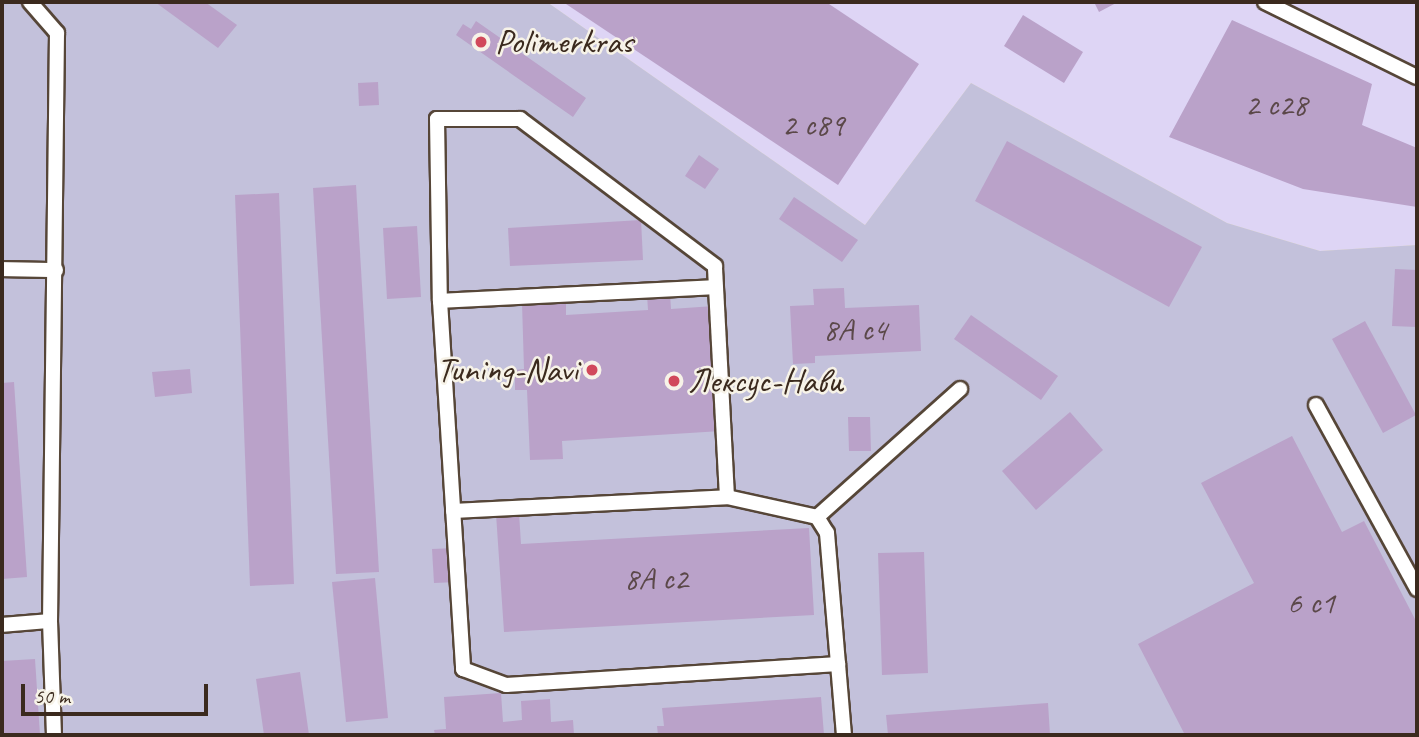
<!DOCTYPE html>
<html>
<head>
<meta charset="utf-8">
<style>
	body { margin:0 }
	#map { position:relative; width:1419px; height:737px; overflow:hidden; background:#efe4c8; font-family:Caveat,sans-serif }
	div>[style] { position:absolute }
	.built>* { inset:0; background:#ded5f5 }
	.industrial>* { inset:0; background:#c3c1db }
	.building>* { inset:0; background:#baa2c9 }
	.roads { filter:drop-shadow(2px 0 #564638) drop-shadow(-2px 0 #564638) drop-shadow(0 2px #564638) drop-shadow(0 -2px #564638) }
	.lane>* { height:14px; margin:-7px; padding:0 7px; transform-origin:7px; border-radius:7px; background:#fff }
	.dots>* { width:19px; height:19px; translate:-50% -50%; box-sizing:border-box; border:4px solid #f7f3e8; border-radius:50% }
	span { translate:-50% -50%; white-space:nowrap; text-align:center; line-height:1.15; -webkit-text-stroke:5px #f7f3e8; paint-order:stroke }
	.number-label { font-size:32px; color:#5b4849 }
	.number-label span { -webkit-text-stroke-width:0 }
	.poi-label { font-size:35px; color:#3b2a1e }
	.left { translate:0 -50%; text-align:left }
	.right { translate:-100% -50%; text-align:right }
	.frame { position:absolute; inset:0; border:4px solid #3b2a1e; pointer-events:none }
	.scale { position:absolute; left:21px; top:684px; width:187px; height:32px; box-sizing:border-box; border:4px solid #3b2a1e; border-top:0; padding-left:9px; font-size:21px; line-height:24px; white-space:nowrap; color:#3b2a1e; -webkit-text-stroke:5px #f7f3e8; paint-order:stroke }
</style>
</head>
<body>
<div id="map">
	<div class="built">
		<div style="clip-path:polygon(547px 2px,1417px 2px,1417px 245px,1320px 251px,1227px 223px,971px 83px,865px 225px)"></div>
	</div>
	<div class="industrial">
		<div style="clip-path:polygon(2px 2px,547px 2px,865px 225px,971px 83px,1227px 223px,1320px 251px,1417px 245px,1417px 735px,2px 735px)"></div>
	</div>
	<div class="building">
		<div style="clip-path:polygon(155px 2px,205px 2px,237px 25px,218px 48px)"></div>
		<div style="clip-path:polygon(563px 2px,826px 2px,919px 64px,838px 185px)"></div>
		<div style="clip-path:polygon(1094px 2px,1118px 2px,1099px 12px)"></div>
		<div style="clip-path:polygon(1023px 15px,1083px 52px,1064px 83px,1004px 46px)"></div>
		<div style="clip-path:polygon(1232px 20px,1372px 84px,1362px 125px,1417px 148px,1417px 207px,1303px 189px,1169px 137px)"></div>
		<div style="clip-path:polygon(476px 21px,586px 98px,573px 117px,456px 35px,463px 24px,471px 29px)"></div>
		<div style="clip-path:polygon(378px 82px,379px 105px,359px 106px,358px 83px)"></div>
		<div style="clip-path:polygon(1007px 141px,1202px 247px,1169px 307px,975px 201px)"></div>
		<div style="clip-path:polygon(699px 155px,719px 169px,705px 189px,685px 176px)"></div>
		<div style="clip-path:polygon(356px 185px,379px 572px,336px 574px,313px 188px)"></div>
		<div style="clip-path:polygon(279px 193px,294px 584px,250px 586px,235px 195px)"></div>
		<div style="clip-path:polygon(794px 197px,858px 240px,842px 262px,779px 219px)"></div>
		<div style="clip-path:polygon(641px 220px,643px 260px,510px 266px,508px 228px)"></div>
		<div style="clip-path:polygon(417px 226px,421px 297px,387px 299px,383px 228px)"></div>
		<div style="clip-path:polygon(1395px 269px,1417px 270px,1417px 327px,1392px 326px)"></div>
		<div style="clip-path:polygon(844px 288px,845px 308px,919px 305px,921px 351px,815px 356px,815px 363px,793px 364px,790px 306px,814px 305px,813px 289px)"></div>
		<div style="clip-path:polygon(670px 293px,671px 309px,714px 306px,721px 431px,562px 441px,563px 459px,530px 460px,527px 390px,515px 390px,515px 370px,524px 369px,522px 303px,566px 301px,566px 315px,648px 310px,647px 295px)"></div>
		<div style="clip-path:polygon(971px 315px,1058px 376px,1041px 400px,954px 339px)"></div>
		<div style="clip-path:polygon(1365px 321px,1416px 415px,1383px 433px,1332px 339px)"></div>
		<div style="clip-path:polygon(190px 369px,192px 393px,155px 397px,152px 372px)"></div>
		<div style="clip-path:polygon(14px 382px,27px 577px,2px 579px,2px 383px)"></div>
		<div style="clip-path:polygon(1070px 412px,1103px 450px,1036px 510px,1002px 471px)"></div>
		<div style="clip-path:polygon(848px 417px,870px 417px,871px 451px,849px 451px)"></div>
		<div style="clip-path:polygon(1292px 436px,1342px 532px,1364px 521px,1417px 623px,1417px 735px,1185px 735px,1138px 644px,1254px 583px,1201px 483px)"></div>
		<div style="clip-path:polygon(519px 513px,521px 544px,809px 528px,814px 615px,504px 632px,496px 514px)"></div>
		<div style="clip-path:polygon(455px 548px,457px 582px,434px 583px,432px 549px)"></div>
		<div style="clip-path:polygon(924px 552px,928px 673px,882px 675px,878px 553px)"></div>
		<div style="clip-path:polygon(375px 578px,388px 718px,346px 722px,332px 582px)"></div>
		<div style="clip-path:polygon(35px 659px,40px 735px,2px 735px,2px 661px)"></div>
		<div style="clip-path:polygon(300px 672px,309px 735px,264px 735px,256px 679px)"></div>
		<div style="clip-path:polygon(501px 693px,503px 722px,522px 720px,521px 701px,550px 699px,551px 722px,573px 720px,574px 735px,435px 735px,434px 730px,446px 729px,444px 697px)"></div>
		<div style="clip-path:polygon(821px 697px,824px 735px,658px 735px,657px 726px,664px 726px,662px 708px)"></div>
		<div style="clip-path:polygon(1048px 703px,1050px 735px,888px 735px,886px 715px)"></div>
	</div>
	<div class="roads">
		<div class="lane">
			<div style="left:30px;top:2px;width:41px;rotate:48.9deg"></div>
			<div style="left:57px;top:33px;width:588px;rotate:90.68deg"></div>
			<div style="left:50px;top:621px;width:114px;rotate:88deg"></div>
			<div style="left:1265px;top:2px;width:169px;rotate:26.3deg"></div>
			<div style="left:2px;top:269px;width:54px;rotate:1.1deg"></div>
			<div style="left:440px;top:301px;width:276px;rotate:-2.9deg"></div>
			<div style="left:1316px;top:405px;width:210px;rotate:61.2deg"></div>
			<div style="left:727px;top:497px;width:231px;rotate:-93deg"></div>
			<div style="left:715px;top:266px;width:244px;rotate:-143deg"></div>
			<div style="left:520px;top:119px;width:83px;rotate:180deg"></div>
			<div style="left:437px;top:119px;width:182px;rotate:89.1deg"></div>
			<div style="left:440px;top:301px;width:369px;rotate:86.4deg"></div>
			<div style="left:463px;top:669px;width:46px;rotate:20.4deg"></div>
			<div style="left:506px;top:685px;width:333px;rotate:-3.6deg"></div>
			<div style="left:453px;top:511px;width:274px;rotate:-2.9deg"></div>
			<div style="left:727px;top:497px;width:92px;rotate:12.5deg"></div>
			<div style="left:817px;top:517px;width:19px;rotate:58deg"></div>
			<div style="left:827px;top:533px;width:203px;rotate:85.2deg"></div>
			<div style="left:817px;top:517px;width:192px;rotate:-41.8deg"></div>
			<div style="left:2px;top:625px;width:48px;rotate:-4.8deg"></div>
		</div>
	</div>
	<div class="dots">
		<div style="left:481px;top:42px;background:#d1495b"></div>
		<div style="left:592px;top:370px;background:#d1495b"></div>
		<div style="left:674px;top:381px;background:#d1495b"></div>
	</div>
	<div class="number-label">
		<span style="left:1276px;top:105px">2 с28</span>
		<span style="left:813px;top:125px">2 с89</span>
		<span style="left:855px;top:330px">8А с4</span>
		<span style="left:656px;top:579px">8А с2</span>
		<span style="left:1311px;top:603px">6 с1</span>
	</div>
	<div class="poi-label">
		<span class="left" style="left:495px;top:42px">Polimerkras</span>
		<span class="right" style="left:578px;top:370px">Tuning-Navi</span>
		<span class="left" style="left:688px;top:381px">Лексус-Нави</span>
	</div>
	<div class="frame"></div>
	<div class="scale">50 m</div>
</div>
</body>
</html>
